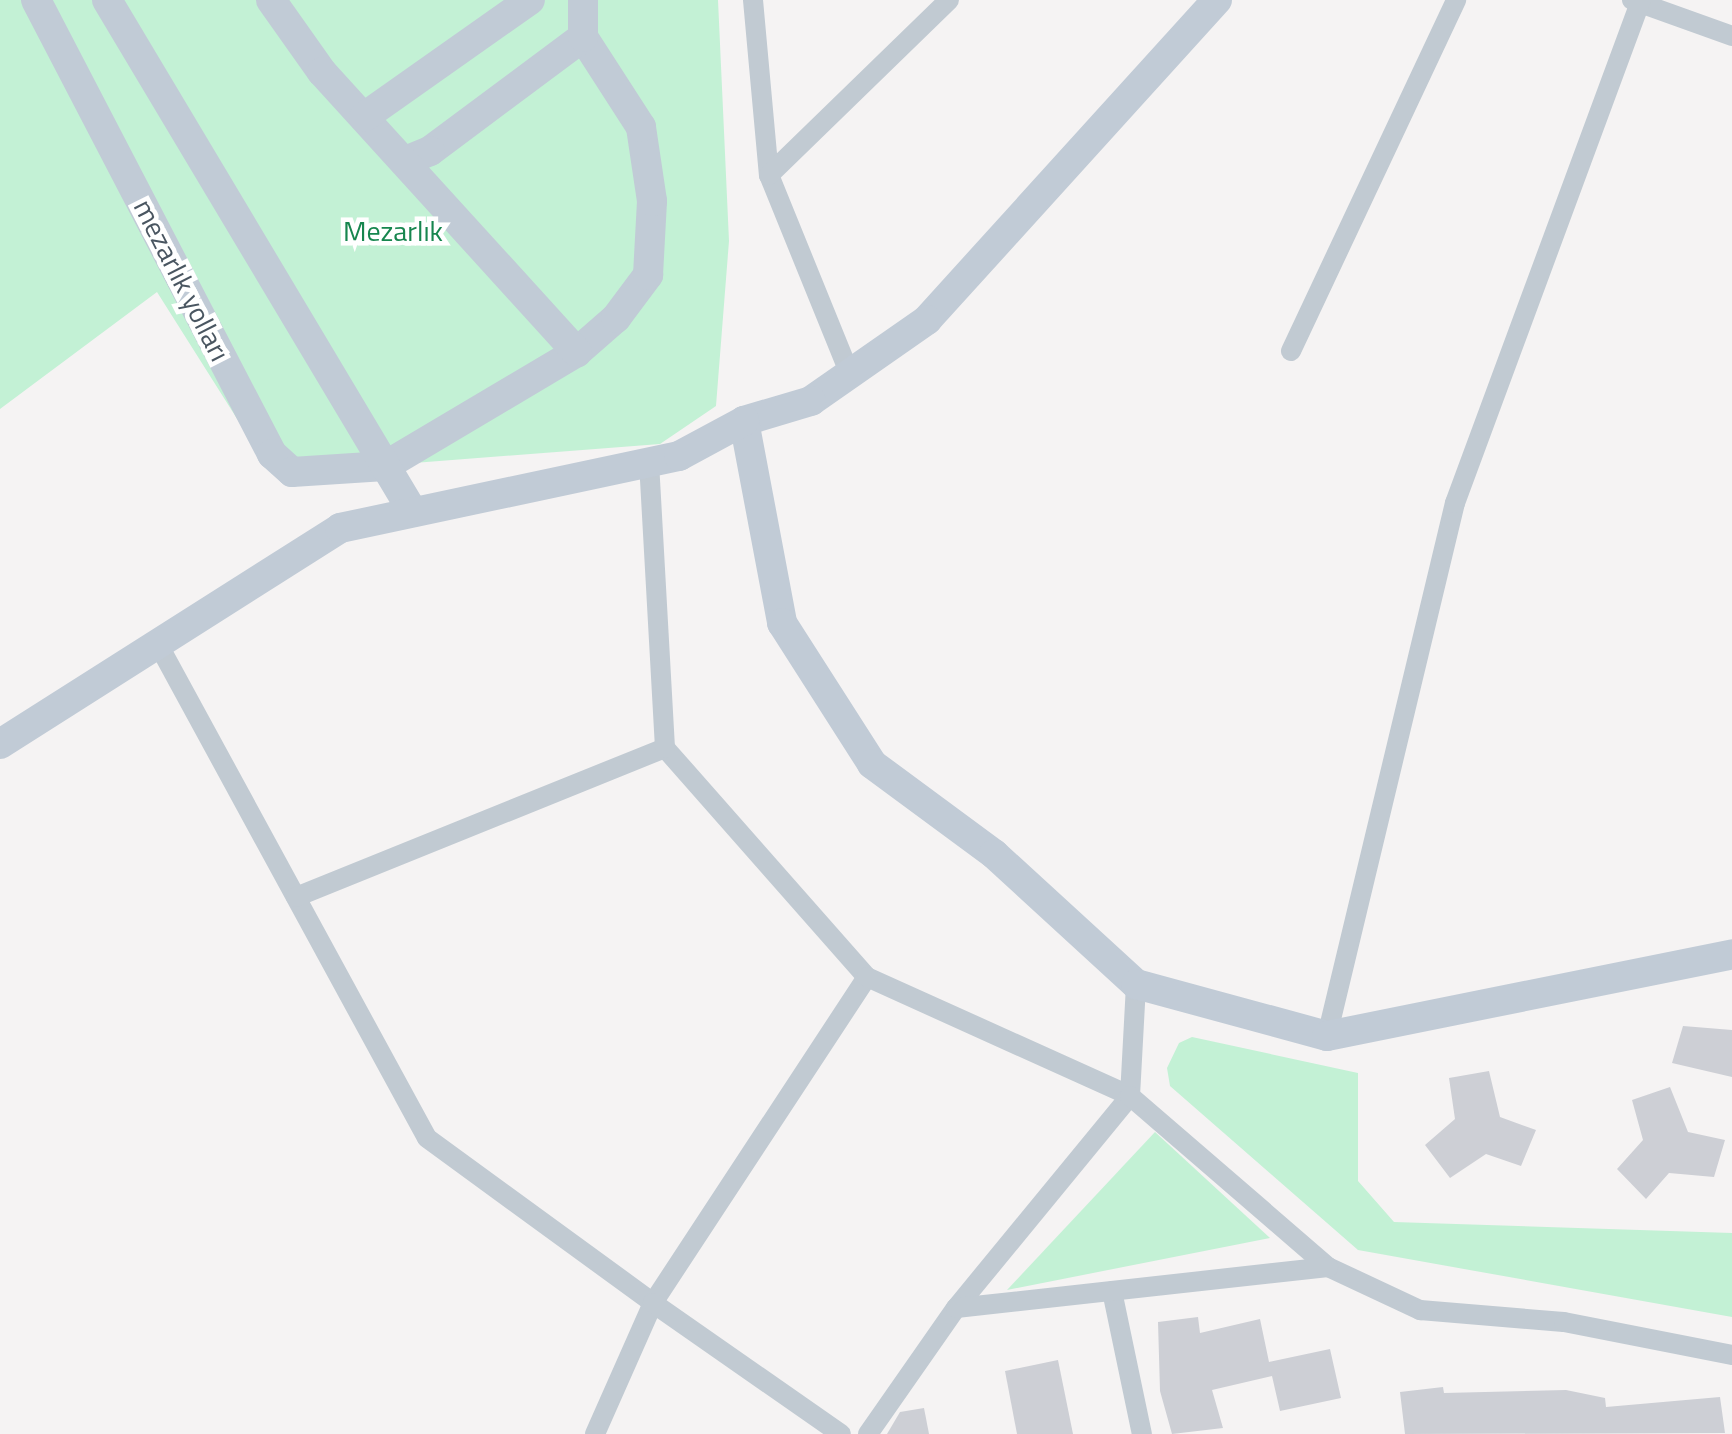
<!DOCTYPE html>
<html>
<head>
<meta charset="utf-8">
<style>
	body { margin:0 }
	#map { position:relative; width:1732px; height:1434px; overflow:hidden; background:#f5f3f3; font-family:"Titillium Web",sans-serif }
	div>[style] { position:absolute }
	.green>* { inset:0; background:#c3f1d5 }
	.building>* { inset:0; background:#cdcfd5 }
	.street>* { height:20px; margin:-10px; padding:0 10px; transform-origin:10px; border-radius:10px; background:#c1cad2 }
	.secondary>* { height:30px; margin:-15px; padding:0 15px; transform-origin:15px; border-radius:15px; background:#c1cbd6 }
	span { translate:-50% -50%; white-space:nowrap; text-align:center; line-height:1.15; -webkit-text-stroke:9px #fff; paint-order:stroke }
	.park-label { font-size:28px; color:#17864f }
	.street-label { font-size:28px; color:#4a5661 }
</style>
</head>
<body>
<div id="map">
	<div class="green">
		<div style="clip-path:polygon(0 0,718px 0,729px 241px,716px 406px,660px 444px,272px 474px,157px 292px,0 409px)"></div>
		<div style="clip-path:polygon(1192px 1037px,1358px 1073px,1358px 1181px,1394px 1222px,1732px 1233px,1732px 1317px,1358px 1250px,1170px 1086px,1167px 1068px,1179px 1043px)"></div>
		<div style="clip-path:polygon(1155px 1132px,1270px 1238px,1007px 1290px)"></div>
	</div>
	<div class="building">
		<div style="clip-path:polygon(1683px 1026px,1732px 1030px,1732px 1077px,1672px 1063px)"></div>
		<div style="clip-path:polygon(1489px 1071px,1500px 1117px,1536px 1130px,1521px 1166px,1486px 1154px,1450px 1178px,1425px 1145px,1455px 1119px,1449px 1078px)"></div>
		<div style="clip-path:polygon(1670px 1087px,1688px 1132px,1725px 1140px,1714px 1177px,1669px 1173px,1646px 1199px,1617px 1169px,1643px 1140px,1632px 1100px)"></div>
		<div style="clip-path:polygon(1198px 1317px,1200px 1333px,1260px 1319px,1269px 1362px,1330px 1349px,1341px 1398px,1280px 1411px,1272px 1376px,1212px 1390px,1223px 1428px,1172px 1434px,1160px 1391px,1158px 1322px)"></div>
		<div style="clip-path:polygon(1058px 1360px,1073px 1434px,1017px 1434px,1005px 1371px)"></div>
		<div style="clip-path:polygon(1443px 1387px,1444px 1393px,1566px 1390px,1605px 1398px,1606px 1407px,1720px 1397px,1725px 1433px,1405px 1434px,1400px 1392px)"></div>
		<div style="clip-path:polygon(924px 1408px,929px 1434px,887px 1434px,900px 1412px)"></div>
	</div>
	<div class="street">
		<div style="left:753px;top:0;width:176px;rotate:84.8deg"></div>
		<div style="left:769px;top:175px;width:215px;rotate:67.9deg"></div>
		<div style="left:1632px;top:0;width:106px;rotate:19.8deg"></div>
		<div style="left:769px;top:175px;width:251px;rotate:-44.2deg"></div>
		<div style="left:1291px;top:351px;width:388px;rotate:-64.8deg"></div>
		<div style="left:158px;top:644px;width:562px;rotate:61.43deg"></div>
		<div style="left:427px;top:1138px;width:280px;rotate:36.1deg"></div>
		<div style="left:653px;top:1303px;width:143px;rotate:113.9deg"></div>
		<div style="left:665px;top:748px;width:305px;rotate:48.6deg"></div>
		<div style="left:867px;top:977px;width:390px;rotate:123.3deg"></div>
		<div style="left:653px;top:1303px;width:229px;rotate:34.9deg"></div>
		<div style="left:296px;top:897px;width:398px;rotate:-22deg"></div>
		<div style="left:665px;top:748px;width:286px;rotate:-93.2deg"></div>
		<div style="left:867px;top:977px;width:289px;rotate:24.3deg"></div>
		<div style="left:1130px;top:1096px;width:112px;rotate:-86.9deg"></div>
		<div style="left:1327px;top:1036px;width:548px;rotate:-76.5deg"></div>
		<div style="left:1455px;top:503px;width:536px;rotate:-69.71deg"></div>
		<div style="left:1328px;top:1267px;width:102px;rotate:25.1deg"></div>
		<div style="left:1420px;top:1310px;width:144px;rotate:4.8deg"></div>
		<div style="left:1564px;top:1322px;width:171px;rotate:11.1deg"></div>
		<div style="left:1112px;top:1291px;width:146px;rotate:78.2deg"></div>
		<div style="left:868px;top:1434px;width:154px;rotate:-55.1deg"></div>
		<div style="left:956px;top:1308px;width:274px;rotate:-50.6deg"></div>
		<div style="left:1130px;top:1096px;width:262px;rotate:40.8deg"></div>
		<div style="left:1328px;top:1267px;width:374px;rotate:173.7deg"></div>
	</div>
	<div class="secondary">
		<div style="left:36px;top:0;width:512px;rotate:62.53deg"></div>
		<div style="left:272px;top:454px;width:27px;rotate:42deg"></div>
		<div style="left:292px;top:472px;width:93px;rotate:-3.7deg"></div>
		<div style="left:385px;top:466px;width:223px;rotate:-30.7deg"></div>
		<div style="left:577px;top:352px;width:52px;rotate:-41.1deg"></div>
		<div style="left:616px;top:318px;width:54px;rotate:-53.3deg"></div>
		<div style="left:648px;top:275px;width:74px;rotate:-86.9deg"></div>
		<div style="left:652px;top:201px;width:75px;rotate:-98.5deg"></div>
		<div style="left:641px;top:127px;width:107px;rotate:-122.8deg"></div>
		<div style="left:583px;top:37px;width:191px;rotate:143.3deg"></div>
		<div style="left:430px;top:151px;width:27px;rotate:158deg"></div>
		<div style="left:107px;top:0;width:596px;rotate:59.14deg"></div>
		<div style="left:271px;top:0;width:88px;rotate:54.7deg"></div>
		<div style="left:322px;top:72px;width:379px;rotate:47.7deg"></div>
		<div style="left:583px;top:0;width:37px;rotate:90deg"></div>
		<div style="left:1217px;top:0;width:432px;rotate:132.2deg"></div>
		<div style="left:927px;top:320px;width:141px;rotate:145.1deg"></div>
		<div style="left:811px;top:401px;width:70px;rotate:163.4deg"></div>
		<div style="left:744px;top:421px;width:206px;rotate:79.3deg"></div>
		<div style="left:782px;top:623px;width:167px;rotate:57.4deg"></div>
		<div style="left:872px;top:764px;width:152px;rotate:36.4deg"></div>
		<div style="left:994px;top:854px;width:193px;rotate:42.5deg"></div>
		<div style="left:1136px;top:984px;width:198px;rotate:15.2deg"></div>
		<div style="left:1327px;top:1036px;width:413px;rotate:-11.4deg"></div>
		<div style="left:364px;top:117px;width:203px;rotate:-35.2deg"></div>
		<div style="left:0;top:744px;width:403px;rotate:-32.4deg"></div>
		<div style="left:340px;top:528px;width:347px;rotate:-12deg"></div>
		<div style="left:679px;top:456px;width:74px;rotate:-28.3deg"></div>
	</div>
	<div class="park-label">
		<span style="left:393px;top:231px">Mezarlık</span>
	</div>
	<div class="street-label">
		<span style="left:182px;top:280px;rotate:63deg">mezarlık yolları</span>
	</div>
</div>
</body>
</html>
